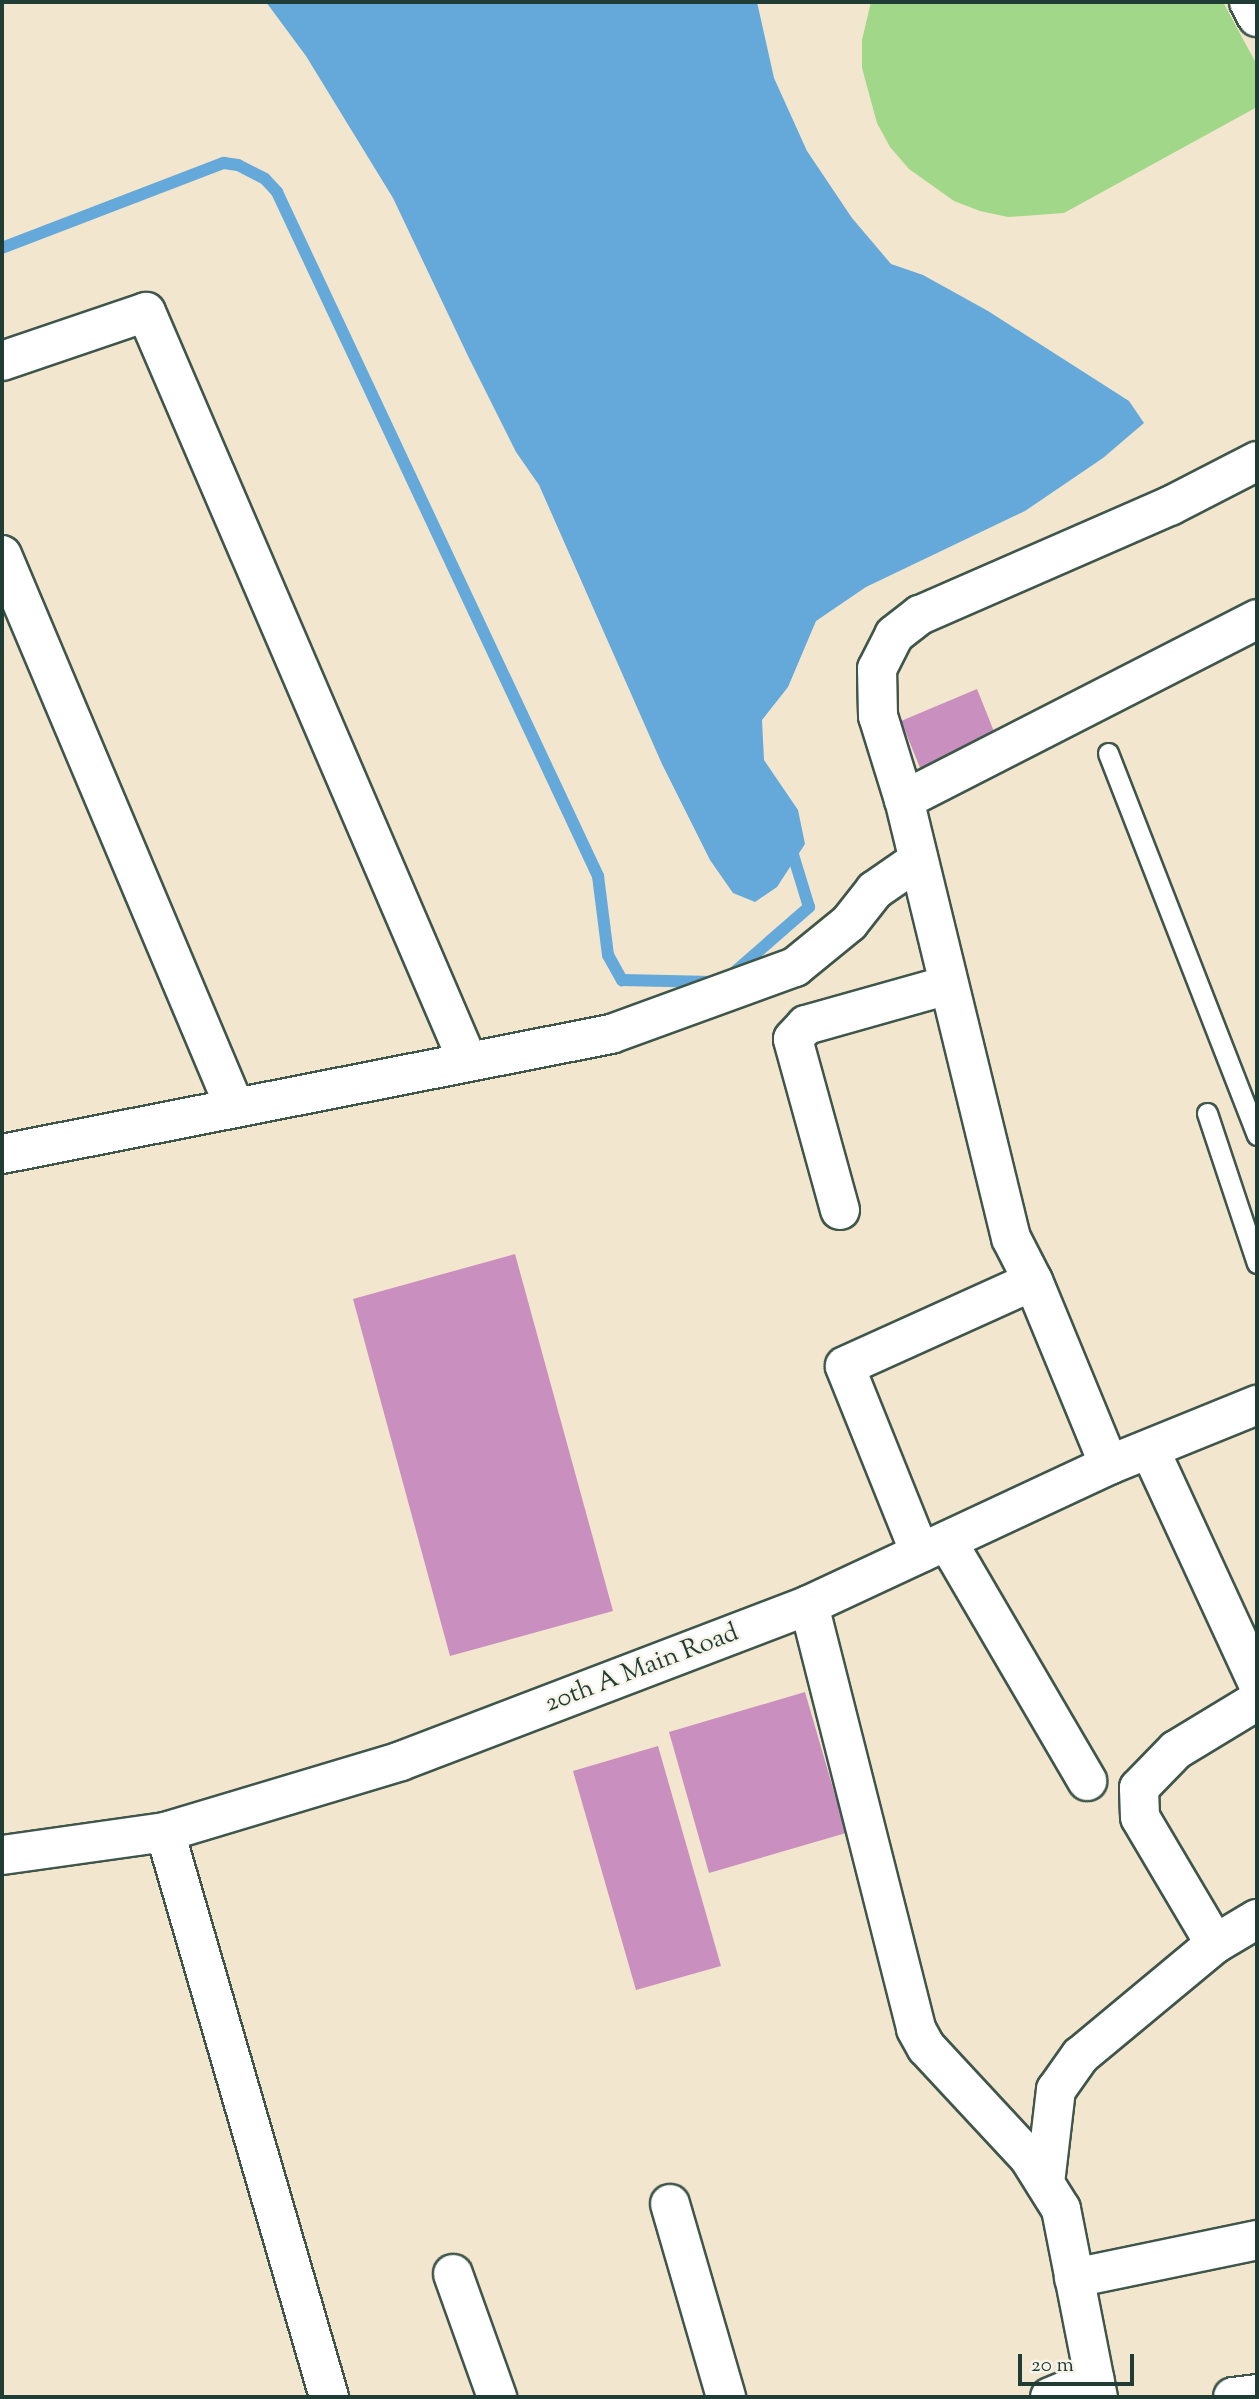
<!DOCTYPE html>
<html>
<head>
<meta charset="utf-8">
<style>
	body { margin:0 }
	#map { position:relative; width:1259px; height:2399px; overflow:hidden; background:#f3e6ce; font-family:"Sorts Mill Goudy",serif }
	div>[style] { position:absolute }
	.green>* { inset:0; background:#a0d788 }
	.water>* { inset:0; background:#64a9d9 }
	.stream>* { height:12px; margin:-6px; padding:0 6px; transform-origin:6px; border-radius:6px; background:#64a9d9 }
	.building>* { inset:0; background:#c98fbe }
	.roads { filter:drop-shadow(2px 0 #3f564b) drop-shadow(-2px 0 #3f564b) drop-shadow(0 2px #3f564b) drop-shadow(0 -2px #3f564b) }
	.lane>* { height:19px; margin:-9.5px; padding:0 9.5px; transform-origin:9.5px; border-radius:9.5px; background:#fff }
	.street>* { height:38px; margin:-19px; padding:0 19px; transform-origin:19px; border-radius:19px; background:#fff }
	.secondary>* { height:38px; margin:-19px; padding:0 19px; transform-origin:19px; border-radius:19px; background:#fff }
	span { translate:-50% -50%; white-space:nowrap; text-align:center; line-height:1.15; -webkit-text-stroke:5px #f7f3e8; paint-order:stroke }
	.street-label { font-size:26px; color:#1f3d34 }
	.frame { position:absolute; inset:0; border:4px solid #1f3d34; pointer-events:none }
	.scale { position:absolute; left:1018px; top:2354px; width:116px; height:32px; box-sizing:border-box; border:4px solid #1f3d34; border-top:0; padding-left:9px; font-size:21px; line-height:24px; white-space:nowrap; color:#1f3d34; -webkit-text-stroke:5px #f7f3e8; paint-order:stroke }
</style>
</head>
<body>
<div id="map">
	<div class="green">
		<div style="clip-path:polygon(871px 2px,1223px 2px,1257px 65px,1257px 107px,1064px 213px,1008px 217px,980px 211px,954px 201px,909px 169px,890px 147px,877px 123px,862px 68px,862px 40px)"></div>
	</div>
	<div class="water">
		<div style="clip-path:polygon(266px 2px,757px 2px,774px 78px,807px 151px,852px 218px,891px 264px,923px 275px,988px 311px,1129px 401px,1144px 423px,1103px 458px,1025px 511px,866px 587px,816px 621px,788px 687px,762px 720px,764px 760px,798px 810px,805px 844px,777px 887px,755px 902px,733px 893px,710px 860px,662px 764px,539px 485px,516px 452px,468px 356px,393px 198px,306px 56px)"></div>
	</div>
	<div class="stream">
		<div style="left:2px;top:248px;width:238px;rotate:-21deg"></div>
		<div style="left:224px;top:163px;width:14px;rotate:8deg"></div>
		<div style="left:238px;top:165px;width:30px;rotate:27deg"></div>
		<div style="left:265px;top:179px;width:18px;rotate:47deg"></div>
		<div style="left:277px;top:192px;width:756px;rotate:64.86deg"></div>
		<div style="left:598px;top:876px;width:80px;rotate:82.8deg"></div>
		<div style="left:608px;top:955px;width:29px;rotate:61deg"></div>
		<div style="left:622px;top:980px;width:91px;rotate:1.3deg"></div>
		<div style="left:730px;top:976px;width:105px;rotate:-41.1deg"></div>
		<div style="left:809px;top:907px;width:62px;rotate:-107deg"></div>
	</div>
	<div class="building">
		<div style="clip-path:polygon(977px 689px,1001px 749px,925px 780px,901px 721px)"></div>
		<div style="clip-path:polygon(515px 1254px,613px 1611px,450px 1656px,353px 1299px)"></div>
		<div style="clip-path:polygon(805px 1692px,846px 1833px,709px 1873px,669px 1732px)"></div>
		<div style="clip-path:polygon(658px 1746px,721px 1966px,636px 1990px,573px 1771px)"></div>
	</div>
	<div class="roads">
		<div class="lane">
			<div style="left:1108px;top:753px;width:410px;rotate:68.7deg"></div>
			<div style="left:1207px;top:1113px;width:158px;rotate:71.6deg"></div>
		</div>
		<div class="street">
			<div style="left:1249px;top:2px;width:17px;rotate:62deg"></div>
			<div style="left:2px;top:361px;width:152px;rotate:-18.8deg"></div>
			<div style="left:146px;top:312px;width:816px;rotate:66.76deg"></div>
			<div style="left:2px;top:555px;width:600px;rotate:67.15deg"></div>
			<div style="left:904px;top:800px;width:397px;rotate:-27.1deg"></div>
			<div style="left:2px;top:1154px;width:621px;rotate:-11.15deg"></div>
			<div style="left:611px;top:1034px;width:196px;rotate:-20deg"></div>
			<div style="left:795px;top:967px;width:70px;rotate:-39.2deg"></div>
			<div style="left:849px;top:923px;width:42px;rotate:-51.8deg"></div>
			<div style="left:875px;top:890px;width:51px;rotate:-34.6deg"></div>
			<div style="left:840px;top:1210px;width:177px;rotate:-105.4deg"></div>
			<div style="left:793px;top:1039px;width:19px;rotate:-47deg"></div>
			<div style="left:806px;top:1025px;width:148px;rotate:-15.7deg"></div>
			<div style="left:1150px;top:1450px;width:255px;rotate:65.2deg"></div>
			<div style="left:1109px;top:1465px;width:199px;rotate:-112.4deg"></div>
			<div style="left:1033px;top:1281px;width:48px;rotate:-117.1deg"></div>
			<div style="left:1011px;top:1238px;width:451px;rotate:-103.7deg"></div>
			<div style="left:904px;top:800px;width:88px;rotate:-107.2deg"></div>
			<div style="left:878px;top:716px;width:47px;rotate:-91.2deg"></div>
			<div style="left:877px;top:669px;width:38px;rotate:-63deg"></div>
			<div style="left:894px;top:635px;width:33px;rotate:-38deg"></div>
			<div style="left:920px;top:615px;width:273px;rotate:-23.6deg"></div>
			<div style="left:1170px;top:506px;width:98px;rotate:-27.3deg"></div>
			<div style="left:947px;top:1541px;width:278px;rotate:59.7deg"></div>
			<div style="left:920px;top:1553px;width:201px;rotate:-111.9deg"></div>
			<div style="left:845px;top:1366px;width:206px;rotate:-24.3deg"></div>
			<div style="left:809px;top:1605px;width:437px;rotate:75.8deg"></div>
			<div style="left:916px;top:2029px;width:21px;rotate:61deg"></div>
			<div style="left:926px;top:2047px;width:151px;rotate:47.1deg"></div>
			<div style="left:1029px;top:2158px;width:60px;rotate:57.9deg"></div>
			<div style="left:1061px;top:2209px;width:192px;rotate:78.9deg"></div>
			<div style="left:165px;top:1832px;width:588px;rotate:73.81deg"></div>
			<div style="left:1215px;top:1944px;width:147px;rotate:-120.6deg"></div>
			<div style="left:1140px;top:1817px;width:29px;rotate:-92deg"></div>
			<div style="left:1139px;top:1788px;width:53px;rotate:-45.8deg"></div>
			<div style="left:1176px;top:1750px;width:95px;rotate:-31.2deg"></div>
			<div style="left:1045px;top:2183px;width:94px;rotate:-83.3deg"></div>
			<div style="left:1056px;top:2090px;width:42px;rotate:-54.8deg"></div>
			<div style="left:1080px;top:2056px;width:175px;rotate:-39.7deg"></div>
			<div style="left:1215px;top:1944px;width:49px;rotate:-30.8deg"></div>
			<div style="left:670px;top:2204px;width:201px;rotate:73.8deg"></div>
			<div style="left:453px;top:2274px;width:131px;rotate:70.3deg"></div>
			<div style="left:1074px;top:2278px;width:187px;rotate:-11.7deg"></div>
			<div style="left:1050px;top:2397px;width:48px;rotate:-22.2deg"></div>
			<div style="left:1233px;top:2397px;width:24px;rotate:-7deg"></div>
		</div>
		<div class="secondary">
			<div style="left:2px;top:1855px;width:165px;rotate:-8deg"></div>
			<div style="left:165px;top:1832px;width:246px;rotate:-16.7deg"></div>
			<div style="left:401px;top:1761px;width:437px;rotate:-20.9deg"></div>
			<div style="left:809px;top:1605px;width:331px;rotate:-25deg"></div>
			<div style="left:1109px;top:1465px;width:160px;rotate:-22.1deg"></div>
		</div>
	</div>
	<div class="street-label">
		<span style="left:642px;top:1669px;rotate:-21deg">20th A Main Road</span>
	</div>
	<div class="frame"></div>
	<div class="scale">20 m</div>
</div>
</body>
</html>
